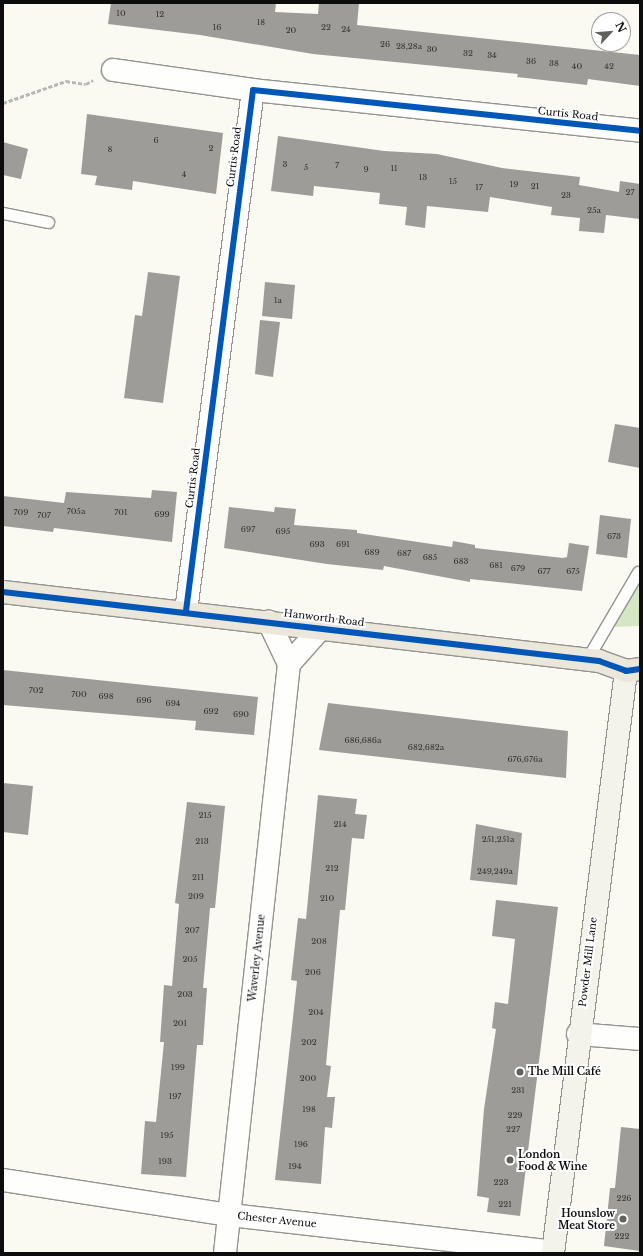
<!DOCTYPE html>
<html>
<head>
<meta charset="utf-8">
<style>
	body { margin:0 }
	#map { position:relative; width:643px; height:1256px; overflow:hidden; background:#faf9f2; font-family:"Libre Baskerville",serif }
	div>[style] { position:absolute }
	.forest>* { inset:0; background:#d4e6c2 }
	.building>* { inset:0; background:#9d9c98 }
	.path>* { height:2.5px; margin-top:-1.25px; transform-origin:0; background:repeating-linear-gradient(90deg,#b8b8b6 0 4px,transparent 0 6px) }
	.roads { filter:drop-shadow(1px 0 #949390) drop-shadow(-1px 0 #949390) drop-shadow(0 1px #949390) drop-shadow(0 -1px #949390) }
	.lane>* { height:11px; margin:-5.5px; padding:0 5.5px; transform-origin:5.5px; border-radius:5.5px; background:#fefefd }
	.street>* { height:22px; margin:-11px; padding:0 11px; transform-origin:11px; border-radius:11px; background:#fefefd }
	.secondary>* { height:22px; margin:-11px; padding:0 11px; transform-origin:11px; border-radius:11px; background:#f4f3ea }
	.primary>* { height:22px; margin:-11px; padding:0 11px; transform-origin:11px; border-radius:11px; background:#ebe7da }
	.cycleway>* { height:6px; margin:-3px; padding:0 3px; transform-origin:3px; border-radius:3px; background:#0057b8 }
	.dots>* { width:11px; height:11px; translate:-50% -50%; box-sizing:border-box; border:2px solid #fff; border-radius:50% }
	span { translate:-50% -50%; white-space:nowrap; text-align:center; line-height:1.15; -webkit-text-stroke:4px #fff; paint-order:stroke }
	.number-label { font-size:8px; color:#313130 }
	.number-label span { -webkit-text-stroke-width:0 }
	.street-label { font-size:10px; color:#0d0d0d }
	.poi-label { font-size:10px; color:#0d0d0d; font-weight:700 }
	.left { translate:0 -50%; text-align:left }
	.right { translate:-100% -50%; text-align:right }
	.frame { position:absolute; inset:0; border:4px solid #0d0d0d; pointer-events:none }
	.north { position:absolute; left:591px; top:12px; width:40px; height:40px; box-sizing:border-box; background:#fff; border:1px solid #9e9e9e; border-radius:50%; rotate:64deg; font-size:11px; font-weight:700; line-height:16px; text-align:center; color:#0d0d0d }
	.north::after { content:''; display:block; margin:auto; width:14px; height:18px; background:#60605d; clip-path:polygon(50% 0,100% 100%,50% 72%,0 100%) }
</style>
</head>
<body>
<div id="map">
	<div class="forest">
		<div style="clip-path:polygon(640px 582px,640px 626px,612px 627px)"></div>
	</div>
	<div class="building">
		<div style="clip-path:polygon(111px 3px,276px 3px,275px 12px,318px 14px,319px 3px,359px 3px,357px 25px,640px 55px,640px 86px,588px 79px,587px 85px,517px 77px,518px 74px,313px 54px,200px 35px,108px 24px)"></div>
		<div style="clip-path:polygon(87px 114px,223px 133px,216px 194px,133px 181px,132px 190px,95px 185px,97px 176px,81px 174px)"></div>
		<div style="clip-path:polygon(278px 136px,384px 151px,437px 154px,502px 168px,580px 177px,579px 185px,619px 192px,620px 181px,640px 184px,640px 219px,606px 215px,604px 233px,579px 231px,580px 218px,551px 215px,552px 207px,490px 197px,488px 212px,427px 206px,425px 228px,405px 225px,407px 207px,379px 204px,380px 193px,314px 186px,313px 196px,271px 191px)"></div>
		<div style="clip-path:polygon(3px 142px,28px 149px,21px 179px,3px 175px)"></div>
		<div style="clip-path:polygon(148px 272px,180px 276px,163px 403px,124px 398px,135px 315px,142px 316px)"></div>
		<div style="clip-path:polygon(265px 282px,295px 285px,292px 319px,262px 316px)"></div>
		<div style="clip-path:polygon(260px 320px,280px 322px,273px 377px,255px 374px)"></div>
		<div style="clip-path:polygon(615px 424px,640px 428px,640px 468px,608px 462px)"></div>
		<div style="clip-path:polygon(152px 490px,177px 492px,172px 542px,54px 528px,53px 532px,3px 526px,3px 496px,64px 503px,66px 492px,151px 498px)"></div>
		<div style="clip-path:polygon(229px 507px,274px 512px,275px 507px,296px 509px,294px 525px,357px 530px,357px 533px,452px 547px,453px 541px,475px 545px,475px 548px,563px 558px,567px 557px,569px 543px,589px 546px,582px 591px,470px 579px,470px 582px,384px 566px,383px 570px,327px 564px,224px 548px)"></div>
		<div style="clip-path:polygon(600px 515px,631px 519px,627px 558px,596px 554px)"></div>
		<div style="clip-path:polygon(3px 670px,258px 697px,254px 735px,195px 730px,196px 721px,3px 705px)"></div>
		<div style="clip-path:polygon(328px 703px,568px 731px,566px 778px,319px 750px)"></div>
		<div style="clip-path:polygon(3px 783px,33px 786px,28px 835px,3px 832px)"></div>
		<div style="clip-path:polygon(318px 795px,357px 799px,355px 814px,367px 815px,364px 839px,352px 838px,345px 910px,340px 910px,326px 1065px,331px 1066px,327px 1097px,335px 1097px,332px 1128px,325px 1127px,321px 1184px,275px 1180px,297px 981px,291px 980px,298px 918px,306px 919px)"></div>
		<div style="clip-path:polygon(187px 802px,225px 806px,215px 908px,210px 908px,203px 988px,207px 988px,203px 1045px,197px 1045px,186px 1177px,141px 1174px,145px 1121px,156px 1122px,164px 1042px,160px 1042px,164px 985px,172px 986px,179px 904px,175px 903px)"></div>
		<div style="clip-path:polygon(476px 824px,522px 833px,517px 885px,470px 880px)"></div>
		<div style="clip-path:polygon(496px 900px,558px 907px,520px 1216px,487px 1212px,489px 1198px,477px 1196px,484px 1109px,496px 1029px,492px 1028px,495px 1002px,508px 1004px,515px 939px,492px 936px)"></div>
		<div style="clip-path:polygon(621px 1127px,640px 1129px,640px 1251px,604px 1246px,610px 1188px,615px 1188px)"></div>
	</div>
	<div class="path">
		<div style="left:3px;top:103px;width:67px;rotate:-19.2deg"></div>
		<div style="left:66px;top:81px;width:20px;rotate:9deg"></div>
		<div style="left:86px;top:84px;width:8px;rotate:-30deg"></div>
	</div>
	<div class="roads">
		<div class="lane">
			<div style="left:3px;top:213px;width:46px;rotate:11.3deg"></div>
			<div style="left:587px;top:659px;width:101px;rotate:-59.6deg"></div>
		</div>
		<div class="street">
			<div style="left:113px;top:70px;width:141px;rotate:8.1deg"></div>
			<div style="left:186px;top:611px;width:525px;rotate:-82.67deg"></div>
			<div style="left:253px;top:90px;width:389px;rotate:6deg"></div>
			<div style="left:289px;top:664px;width:48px;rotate:-48.4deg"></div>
			<div style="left:578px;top:1034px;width:62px;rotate:4.6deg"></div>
			<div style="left:3px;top:1180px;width:230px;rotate:8.8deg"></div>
			<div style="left:230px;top:1215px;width:325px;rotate:6.5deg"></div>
			<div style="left:225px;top:1253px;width:592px;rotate:-83.8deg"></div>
			<div style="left:289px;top:664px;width:47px;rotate:-115.5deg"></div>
		</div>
		<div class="secondary">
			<div style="left:553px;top:1253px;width:587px;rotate:-82.85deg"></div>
		</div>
		<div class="primary">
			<div style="left:3px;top:592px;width:600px;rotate:6.6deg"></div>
			<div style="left:599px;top:661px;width:29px;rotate:20deg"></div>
			<div style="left:626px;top:671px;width:14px;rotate:-8deg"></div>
		</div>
	</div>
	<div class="cycleway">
		<div style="left:3px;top:592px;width:600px;rotate:6.6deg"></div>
		<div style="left:599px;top:661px;width:29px;rotate:20deg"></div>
		<div style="left:626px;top:671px;width:14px;rotate:-8deg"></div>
		<div style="left:186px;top:611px;width:525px;rotate:-82.67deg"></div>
		<div style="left:253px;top:90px;width:389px;rotate:6deg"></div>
	</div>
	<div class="dots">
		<div style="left:520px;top:1072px;background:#60605d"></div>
		<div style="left:510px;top:1160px;background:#60605d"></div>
		<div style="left:623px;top:1219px;background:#60605d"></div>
	</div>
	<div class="number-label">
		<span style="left:121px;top:14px">10</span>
		<span style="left:160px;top:15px">12</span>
		<span style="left:261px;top:23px">18</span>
		<span style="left:217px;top:28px">16</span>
		<span style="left:326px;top:28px">22</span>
		<span style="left:346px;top:30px">24</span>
		<span style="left:291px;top:31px">20</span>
		<span style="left:385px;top:45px">26</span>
		<span style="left:409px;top:47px">28,28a</span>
		<span style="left:432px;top:50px">30</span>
		<span style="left:468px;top:54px">32</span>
		<span style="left:492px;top:56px">34</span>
		<span style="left:531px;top:62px">36</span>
		<span style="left:554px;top:64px">38</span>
		<span style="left:577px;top:67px">40</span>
		<span style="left:609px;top:67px">42</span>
		<span style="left:156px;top:141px">6</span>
		<span style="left:211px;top:149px">2</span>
		<span style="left:110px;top:150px">8</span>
		<span style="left:285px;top:165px">3</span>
		<span style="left:337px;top:166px">7</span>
		<span style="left:306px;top:168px">5</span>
		<span style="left:394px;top:169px">11</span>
		<span style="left:366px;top:170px">9</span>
		<span style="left:184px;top:175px">4</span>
		<span style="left:423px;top:178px">13</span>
		<span style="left:453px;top:182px">15</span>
		<span style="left:514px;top:185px">19</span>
		<span style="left:535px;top:187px">21</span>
		<span style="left:479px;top:188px">17</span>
		<span style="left:630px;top:193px">27</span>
		<span style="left:566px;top:196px">23</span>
		<span style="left:594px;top:211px">25a</span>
		<span style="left:278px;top:301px">1a</span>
		<span style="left:76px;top:512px">705a</span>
		<span style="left:21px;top:513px">709</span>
		<span style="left:121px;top:513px">701</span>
		<span style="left:162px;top:515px">699</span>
		<span style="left:44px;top:516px">707</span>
		<span style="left:248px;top:530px">697</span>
		<span style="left:283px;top:532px">695</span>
		<span style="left:614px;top:537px">673</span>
		<span style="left:317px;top:545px">693</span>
		<span style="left:343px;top:545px">691</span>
		<span style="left:372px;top:553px">689</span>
		<span style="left:404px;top:554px">687</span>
		<span style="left:430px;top:558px">685</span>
		<span style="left:461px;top:562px">683</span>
		<span style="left:496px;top:566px">681</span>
		<span style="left:518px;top:569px">679</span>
		<span style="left:544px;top:572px">677</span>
		<span style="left:573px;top:572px">675</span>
		<span style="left:36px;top:691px">702</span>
		<span style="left:79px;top:695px">700</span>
		<span style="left:106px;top:697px">698</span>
		<span style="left:144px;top:701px">696</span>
		<span style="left:173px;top:704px">694</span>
		<span style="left:211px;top:712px">692</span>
		<span style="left:241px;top:715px">690</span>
		<span style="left:363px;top:741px">686,686a</span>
		<span style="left:426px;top:748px">682,682a</span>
		<span style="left:525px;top:760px">676,676a</span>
		<span style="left:205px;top:816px">215</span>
		<span style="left:340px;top:825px">214</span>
		<span style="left:498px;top:840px">251,251a</span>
		<span style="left:202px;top:842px">213</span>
		<span style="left:332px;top:869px">212</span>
		<span style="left:495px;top:872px">249,249a</span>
		<span style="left:198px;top:878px">211</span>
		<span style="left:196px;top:897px">209</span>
		<span style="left:327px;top:899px">210</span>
		<span style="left:192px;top:931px">207</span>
		<span style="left:319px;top:942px">208</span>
		<span style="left:190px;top:960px">205</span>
		<span style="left:313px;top:973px">206</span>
		<span style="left:185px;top:995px">203</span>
		<span style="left:316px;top:1013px">204</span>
		<span style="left:180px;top:1024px">201</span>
		<span style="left:309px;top:1043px">202</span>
		<span style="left:178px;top:1068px">199</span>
		<span style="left:308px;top:1079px">200</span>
		<span style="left:518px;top:1091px">231</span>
		<span style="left:175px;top:1097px">197</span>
		<span style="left:309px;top:1110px">198</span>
		<span style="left:515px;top:1116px">229</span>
		<span style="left:513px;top:1130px">227</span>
		<span style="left:167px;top:1136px">195</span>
		<span style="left:301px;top:1145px">196</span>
		<span style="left:165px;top:1162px">193</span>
		<span style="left:295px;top:1167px">194</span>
		<span style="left:501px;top:1183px">223</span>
		<span style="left:624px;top:1199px">226</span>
		<span style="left:505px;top:1205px">221</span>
		<span style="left:622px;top:1237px">222</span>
	</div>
	<div class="street-label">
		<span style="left:568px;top:114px;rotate:6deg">Curtis Road</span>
		<span style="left:234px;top:157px;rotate:-83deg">Curtis Road</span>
		<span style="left:193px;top:478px;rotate:-83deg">Curtis Road</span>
		<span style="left:324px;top:618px;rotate:7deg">Hanworth Road</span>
		<span style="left:257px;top:958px;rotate:-84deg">Waverley Avenue</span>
		<span style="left:588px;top:962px;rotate:-83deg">Powder Mill Lane</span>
		<span style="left:277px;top:1220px;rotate:6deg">Chester Avenue</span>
	</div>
	<div class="poi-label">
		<span class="left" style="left:528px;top:1072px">The Mill Café</span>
		<span class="left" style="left:518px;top:1160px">London<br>Food &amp; Wine</span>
		<span class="right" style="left:615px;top:1219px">Hounslow<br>Meat Store</span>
	</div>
	<div class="frame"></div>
	<div class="north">N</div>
</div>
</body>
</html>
